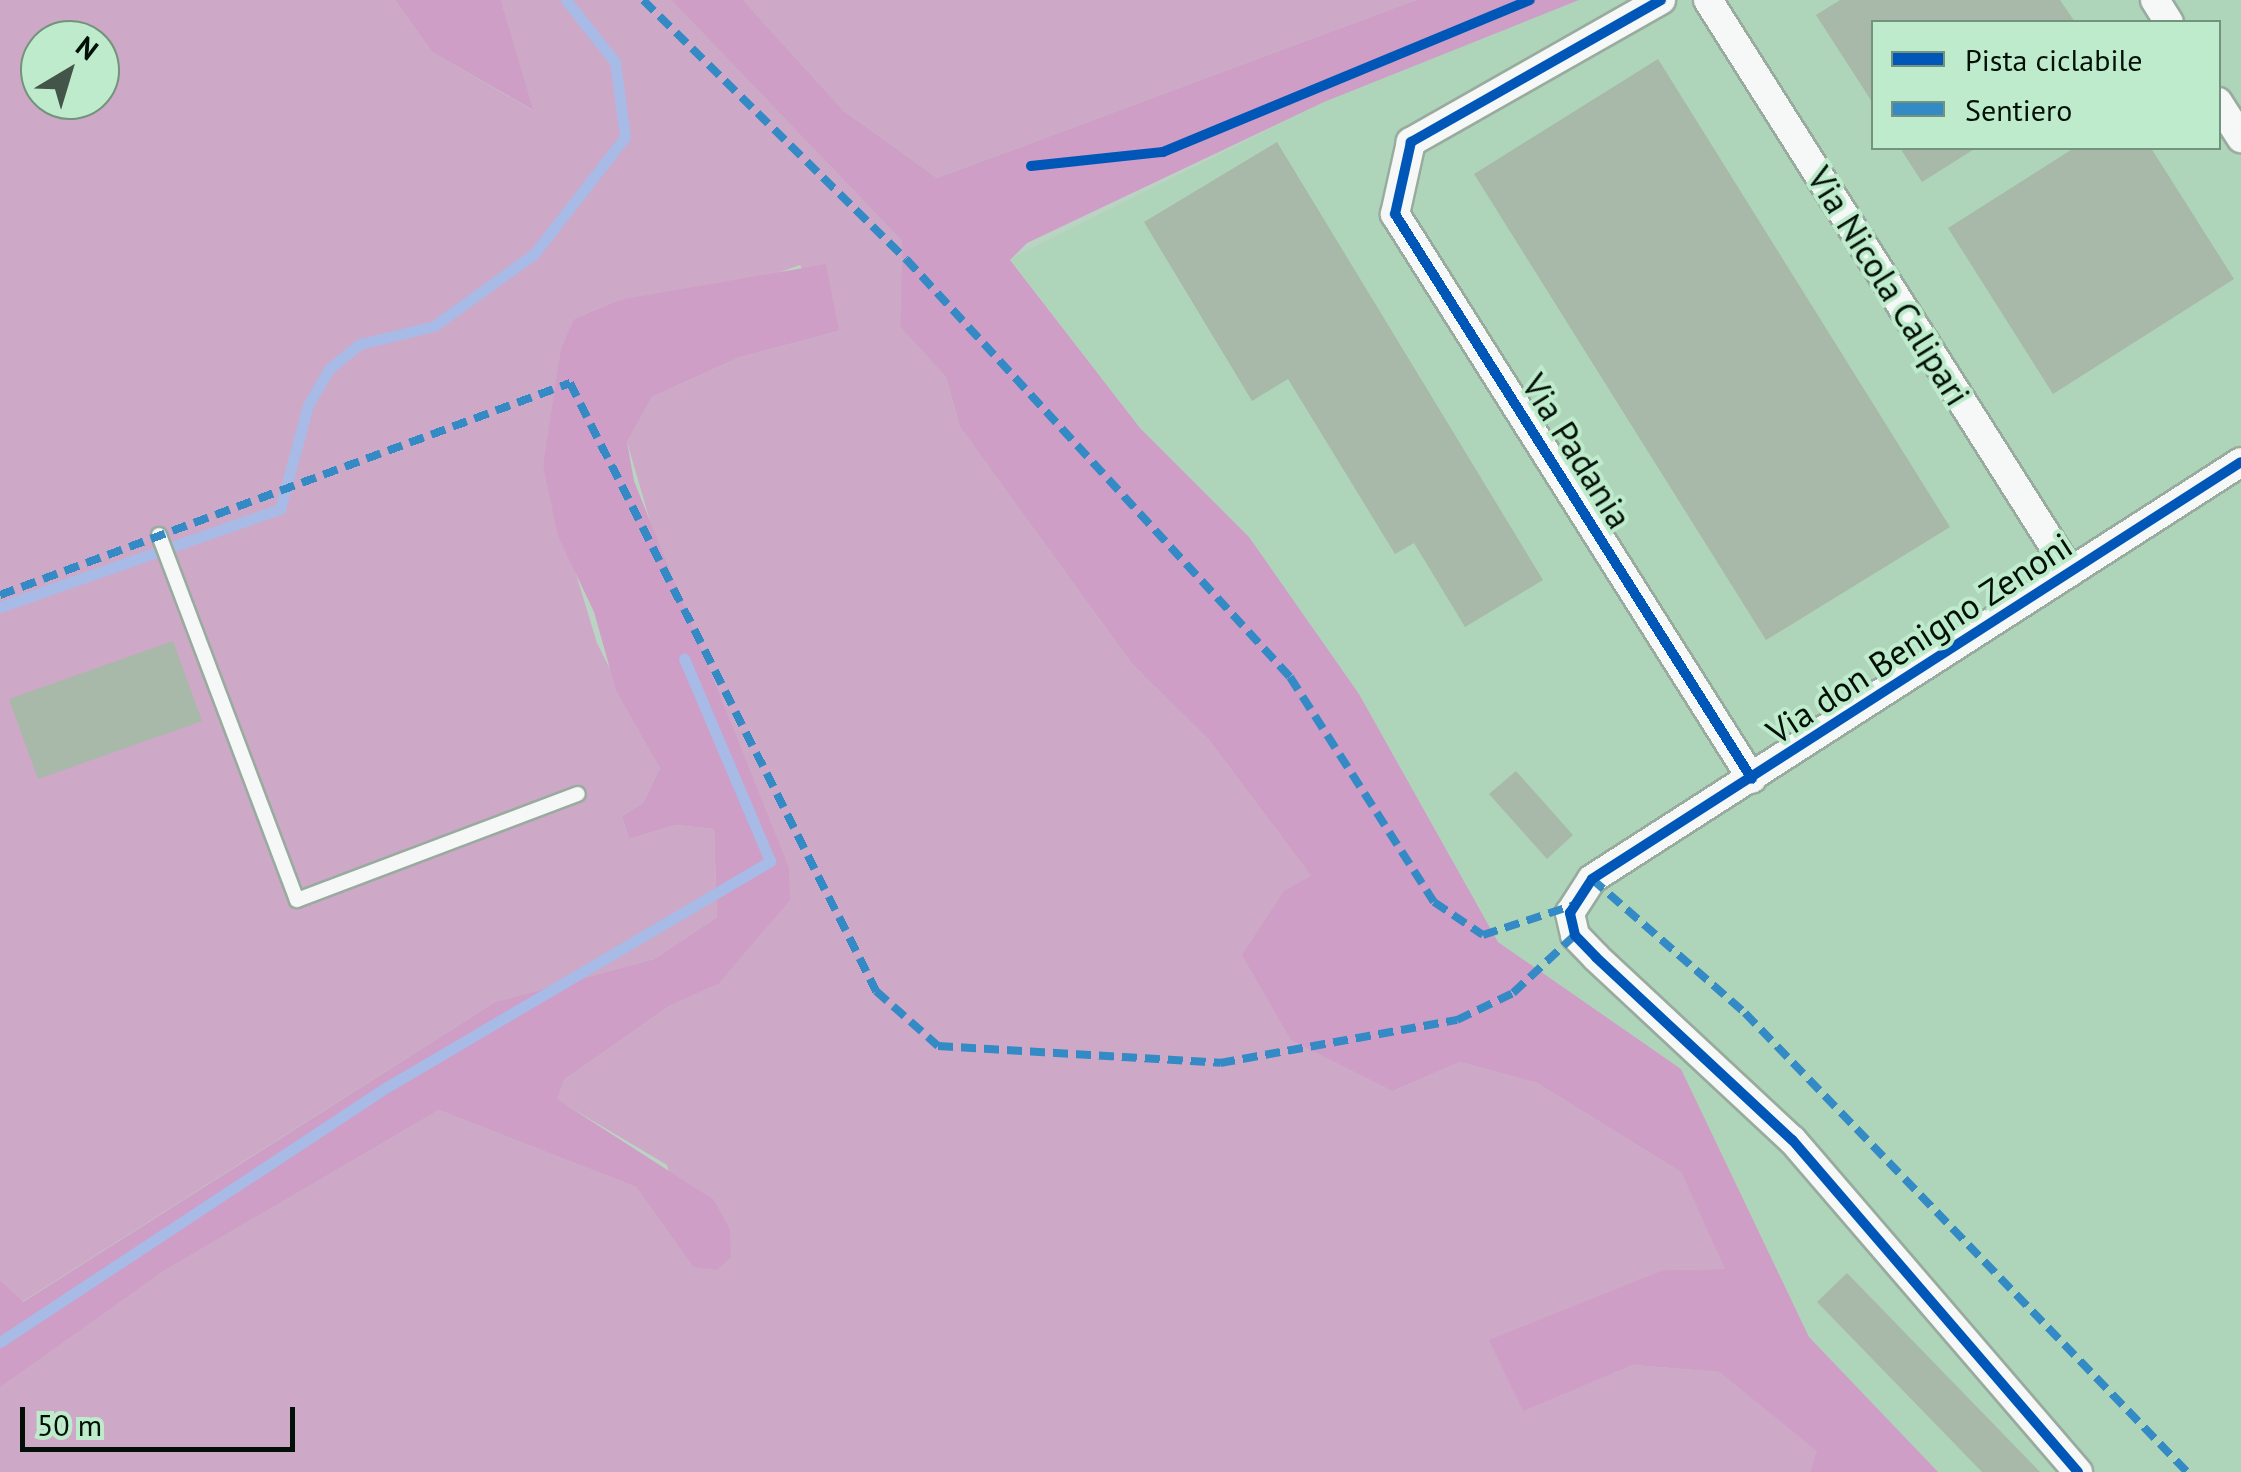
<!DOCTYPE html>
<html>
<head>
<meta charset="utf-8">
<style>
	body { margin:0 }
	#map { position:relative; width:2241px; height:1472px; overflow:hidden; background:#bbd3c2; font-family:"PT Sans",sans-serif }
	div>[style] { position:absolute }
	.built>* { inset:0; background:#aed5ba }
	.green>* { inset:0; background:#cea8c7 }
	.forest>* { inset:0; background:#ce9ec6 }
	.stream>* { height:11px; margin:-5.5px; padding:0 5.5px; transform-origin:5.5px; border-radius:5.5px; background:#a8bae6 }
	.building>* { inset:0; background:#a8b8a9 }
	.roads { filter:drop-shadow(2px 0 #98ab9e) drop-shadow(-2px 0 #98ab9e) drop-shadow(0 2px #98ab9e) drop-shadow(0 -2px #98ab9e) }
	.lane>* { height:14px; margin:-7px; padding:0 7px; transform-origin:7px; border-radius:7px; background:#f5f8f6 }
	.street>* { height:28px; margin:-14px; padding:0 14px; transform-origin:14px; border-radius:14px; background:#f5f8f6 }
	.quiet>* { height:8px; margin-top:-4px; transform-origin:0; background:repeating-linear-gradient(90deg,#338ac5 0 15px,transparent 0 23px) }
	.cycleway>* { height:10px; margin:-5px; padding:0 5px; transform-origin:5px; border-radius:5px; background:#0057b8 }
	span { translate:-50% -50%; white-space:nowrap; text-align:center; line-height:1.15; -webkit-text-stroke:8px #beebcc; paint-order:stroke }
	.street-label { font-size:35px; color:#021007 }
	.legend { position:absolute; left:1871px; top:20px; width:350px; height:130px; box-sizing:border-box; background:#beebcc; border:2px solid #73937d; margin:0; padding:12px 18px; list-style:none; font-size:30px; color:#021007 }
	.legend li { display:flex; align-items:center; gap:20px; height:50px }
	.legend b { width:50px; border:2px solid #73937d }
	.north { position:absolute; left:20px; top:20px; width:100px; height:100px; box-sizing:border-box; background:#beebcc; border:2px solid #73937d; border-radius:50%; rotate:38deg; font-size:28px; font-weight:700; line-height:40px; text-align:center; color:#021007 }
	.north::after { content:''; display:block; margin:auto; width:35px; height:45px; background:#435448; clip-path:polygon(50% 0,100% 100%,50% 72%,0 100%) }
	.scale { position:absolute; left:20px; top:1407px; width:275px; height:45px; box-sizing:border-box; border:5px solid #021007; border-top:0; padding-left:12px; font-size:30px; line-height:35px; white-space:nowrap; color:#021007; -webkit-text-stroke:8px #beebcc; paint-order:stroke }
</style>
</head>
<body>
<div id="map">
	<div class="built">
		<div style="clip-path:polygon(evenodd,1579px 0,2241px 0,2241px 1472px,1938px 1472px,1915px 1454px,1809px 1337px,1681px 1069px,1498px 942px,1359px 694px,1249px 537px,1140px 428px,1010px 259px,1324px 102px,1579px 0,1874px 22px,2218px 22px,2218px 148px,1874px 148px,1874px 22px)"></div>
	</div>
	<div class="green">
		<div style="clip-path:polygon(evenodd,0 0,395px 0,432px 52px,532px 110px,501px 0,671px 0,902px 241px,900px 327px,946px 377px,960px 427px,1132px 664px,1209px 740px,1311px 876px,1393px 1091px,1460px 1062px,1537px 1083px,1681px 1172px,1726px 1269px,1664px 1270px,1523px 1410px,1633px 1365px,1719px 1372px,1818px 1451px,1810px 1472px,0 1472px,0 1387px,13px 1374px,162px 1272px,439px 1110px,636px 1187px,693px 1267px,667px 1165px,556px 1099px,564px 1080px,669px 1006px,719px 984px,768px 926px,627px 442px,652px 397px,740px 357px,839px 331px,800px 265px,749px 283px,619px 300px,574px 319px,543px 466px,597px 643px,660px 768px,643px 803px,622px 816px,629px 839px,676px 825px,714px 829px,717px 917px,654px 959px,495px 1002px,22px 1302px,0 1280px,0 0,40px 40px,100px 40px,100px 100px,40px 100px,40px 40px)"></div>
		<div style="clip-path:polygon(743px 0,1416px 0,937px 178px,844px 111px)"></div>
	</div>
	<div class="forest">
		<div style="clip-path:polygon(395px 0,501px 0,533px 110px,432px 52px)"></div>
		<div style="clip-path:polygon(671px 0,743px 0,844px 111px,937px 178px,1416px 0,1579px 0,1324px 102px,1027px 243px,1010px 260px,1140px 428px,1249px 537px,1359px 694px,1498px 942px,1681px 1069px,1809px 1337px,1938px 1472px,1810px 1472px,1817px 1451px,1719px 1372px,1633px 1365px,1523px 1411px,1489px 1340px,1664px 1270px,1725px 1269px,1681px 1172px,1537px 1083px,1460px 1062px,1393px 1091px,1291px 1040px,1242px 955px,1284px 891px,1311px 876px,1209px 740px,1132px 664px,960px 427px,946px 377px,900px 327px,902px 241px)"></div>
		<div style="clip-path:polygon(826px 264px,839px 331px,740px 357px,652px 397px,627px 442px,634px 481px,789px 868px,790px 900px,719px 984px,669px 1006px,564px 1080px,557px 1099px,714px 1200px,730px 1230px,731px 1257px,717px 1270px,693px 1267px,636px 1187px,439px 1110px,162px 1272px,0 1387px,0 1280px,23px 1302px,495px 1002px,654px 959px,717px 917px,714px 829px,676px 825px,629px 839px,622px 816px,643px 803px,660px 768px,616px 690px,594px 612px,558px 536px,543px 466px,561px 349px,574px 319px,619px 300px)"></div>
	</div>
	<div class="stream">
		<div style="left:0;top:607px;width:297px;rotate:-19.3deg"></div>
		<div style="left:280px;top:509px;width:108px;rotate:-74.9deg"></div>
		<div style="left:308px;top:405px;width:42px;rotate:-59.7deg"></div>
		<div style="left:329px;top:369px;width:40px;rotate:-39deg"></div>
		<div style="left:360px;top:344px;width:76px;rotate:-13.7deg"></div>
		<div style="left:434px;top:326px;width:123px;rotate:-35.8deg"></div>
		<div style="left:534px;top:254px;width:148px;rotate:-52.1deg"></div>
		<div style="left:625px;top:137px;width:76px;rotate:-97.6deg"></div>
		<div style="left:615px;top:62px;width:79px;rotate:-128.3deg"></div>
		<div style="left:0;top:1342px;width:463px;rotate:-33.4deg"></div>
		<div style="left:387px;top:1087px;width:445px;rotate:-30.5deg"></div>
		<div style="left:770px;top:861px;width:220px;rotate:-113deg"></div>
	</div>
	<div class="building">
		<div style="clip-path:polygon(1840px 0,2060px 0,2075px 22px,1874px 22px,1874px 105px,1816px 15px)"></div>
		<div style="clip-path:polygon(1658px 59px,1950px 527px,1766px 640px,1474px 174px)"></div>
		<div style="clip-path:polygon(1277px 142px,1543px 580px,1465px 627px,1414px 543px,1395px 554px,1288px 379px,1252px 401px,1144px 222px)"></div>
		<div style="clip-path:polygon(1900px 148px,1976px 148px,1922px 182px)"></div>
		<div style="clip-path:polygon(2074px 148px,2151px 148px,2234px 279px,2053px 394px,1948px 228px)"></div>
		<div style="clip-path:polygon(173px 641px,202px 721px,38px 779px,9px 699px)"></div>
		<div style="clip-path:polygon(1516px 771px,1573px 835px,1547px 859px,1489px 794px)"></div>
		<div style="clip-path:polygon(1847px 1273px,2040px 1472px,1982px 1472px,1817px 1302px)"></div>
	</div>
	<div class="roads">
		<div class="lane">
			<div style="left:159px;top:535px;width:390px;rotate:69.3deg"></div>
			<div style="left:297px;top:900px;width:300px;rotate:-20.7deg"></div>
		</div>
		<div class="street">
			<div style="left:1661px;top:0;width:288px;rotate:150.4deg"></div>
			<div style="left:1411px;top:142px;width:74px;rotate:102.5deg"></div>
			<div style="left:1395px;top:214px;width:668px;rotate:57.71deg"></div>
			<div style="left:1708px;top:0;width:677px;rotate:57.67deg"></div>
			<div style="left:2155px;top:0;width:26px;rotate:58deg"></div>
			<div style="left:2218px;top:102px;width:43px;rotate:57.4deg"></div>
			<div style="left:2078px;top:1472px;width:438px;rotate:-130.7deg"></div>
			<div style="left:1792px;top:1140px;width:268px;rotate:-137deg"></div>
			<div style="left:1596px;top:957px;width:30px;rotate:-134deg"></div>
			<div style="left:1575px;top:935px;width:23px;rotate:-103deg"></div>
			<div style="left:1570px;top:913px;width:40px;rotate:-57.1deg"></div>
			<div style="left:1592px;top:879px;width:771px;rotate:-32.72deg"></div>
		</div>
	</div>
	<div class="quiet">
		<div style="left:643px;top:0;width:369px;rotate:44.6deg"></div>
		<div style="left:906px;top:259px;width:568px;rotate:47.43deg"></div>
		<div style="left:1290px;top:677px;width:267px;rotate:57.4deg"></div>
		<div style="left:1434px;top:902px;width:59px;rotate:34deg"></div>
		<div style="left:1483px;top:935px;width:96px;rotate:-18.2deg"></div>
		<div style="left:0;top:595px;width:608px;rotate:-20.4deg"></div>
		<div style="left:570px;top:383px;width:681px;rotate:63.28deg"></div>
		<div style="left:876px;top:991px;width:83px;rotate:41.6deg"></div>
		<div style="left:938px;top:1046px;width:283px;rotate:3.4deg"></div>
		<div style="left:1220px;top:1063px;width:241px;rotate:-10.3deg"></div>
		<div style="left:1457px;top:1020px;width:62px;rotate:-25.7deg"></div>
		<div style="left:1513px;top:993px;width:85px;rotate:-43.1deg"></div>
		<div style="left:1592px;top:879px;width:203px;rotate:41.2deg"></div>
		<div style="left:1745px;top:1013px;width:637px;rotate:46.08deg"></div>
	</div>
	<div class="cycleway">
		<div style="left:1661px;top:0;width:288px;rotate:150.4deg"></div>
		<div style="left:1411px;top:142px;width:74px;rotate:102.5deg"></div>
		<div style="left:1395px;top:214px;width:668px;rotate:57.71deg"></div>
		<div style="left:1031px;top:166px;width:133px;rotate:-6.1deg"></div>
		<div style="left:1163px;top:152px;width:397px;rotate:-22.5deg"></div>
		<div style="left:2078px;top:1472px;width:438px;rotate:-130.7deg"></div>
		<div style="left:1792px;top:1140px;width:268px;rotate:-137deg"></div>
		<div style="left:1596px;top:957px;width:30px;rotate:-134deg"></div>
		<div style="left:1575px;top:935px;width:23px;rotate:-103deg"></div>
		<div style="left:1570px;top:913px;width:40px;rotate:-57.1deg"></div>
		<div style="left:1592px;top:879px;width:771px;rotate:-32.72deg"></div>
	</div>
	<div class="street-label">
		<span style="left:1889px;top:286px;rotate:58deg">Via Nicola Calipari</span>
		<span style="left:1577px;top:451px;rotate:58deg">Via Padania</span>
		<span style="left:1919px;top:638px;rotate:-33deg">Via don Benigno Zenoni</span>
	</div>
	<ul class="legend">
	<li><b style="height:12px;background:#0057b8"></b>Pista ciclabile</li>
	<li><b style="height:12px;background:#338ac5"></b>Sentiero</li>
	</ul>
	<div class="north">N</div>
	<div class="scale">50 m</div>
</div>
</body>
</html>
